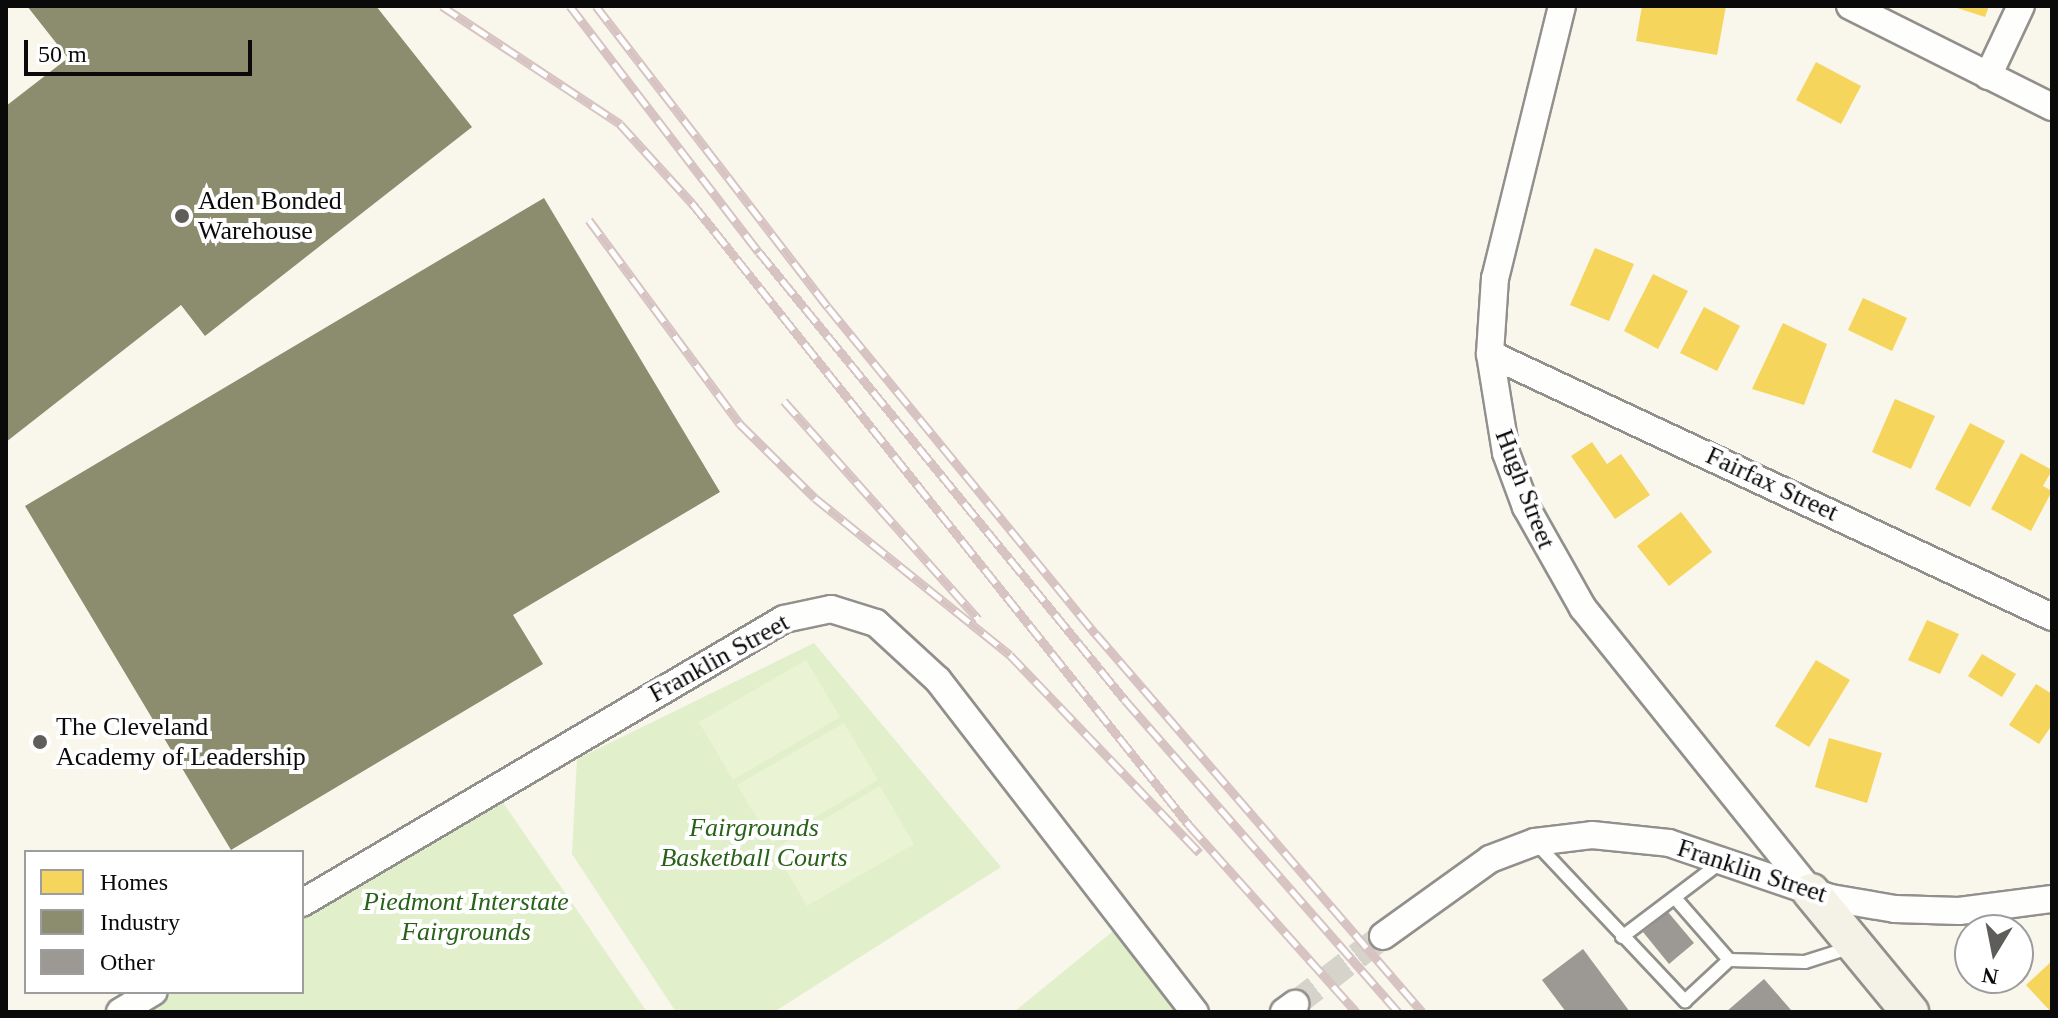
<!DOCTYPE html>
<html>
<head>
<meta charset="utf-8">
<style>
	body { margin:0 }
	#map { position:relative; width:2058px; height:1018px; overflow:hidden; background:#f9f6ec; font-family:Georgia,serif }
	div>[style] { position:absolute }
	.green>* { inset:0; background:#e1efcb }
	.pitch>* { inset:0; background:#ebf3d5 }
	.homes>* { inset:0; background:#f6d55c }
	.industry>* { inset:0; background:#8c8c6e }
	.building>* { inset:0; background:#9c9893 }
	.street-tunnel>* { height:26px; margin-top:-13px; transform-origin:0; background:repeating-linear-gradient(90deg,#d5d3ca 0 26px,transparent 0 39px) }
	.roads { filter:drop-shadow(2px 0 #92908c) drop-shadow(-2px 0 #92908c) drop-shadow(0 2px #92908c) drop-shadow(0 -2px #92908c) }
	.lane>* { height:12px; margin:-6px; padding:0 6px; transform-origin:6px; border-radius:6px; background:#fefefc }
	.street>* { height:26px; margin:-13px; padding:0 13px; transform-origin:13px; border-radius:13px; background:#fefefc }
	.secondary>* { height:36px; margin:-18px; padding:0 18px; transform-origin:18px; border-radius:18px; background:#f4f2e6 }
	.rail>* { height:9px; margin-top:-4.5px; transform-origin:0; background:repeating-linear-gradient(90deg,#fff 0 18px,#d6c3c2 0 36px); box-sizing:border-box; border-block:2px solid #d6c3c2 }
	.dots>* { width:22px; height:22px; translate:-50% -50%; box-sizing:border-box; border:4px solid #fff; border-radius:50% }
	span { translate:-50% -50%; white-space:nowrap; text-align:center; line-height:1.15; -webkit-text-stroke:8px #fff; paint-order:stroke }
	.poi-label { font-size:26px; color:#0a0a0a }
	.left { translate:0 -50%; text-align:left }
	.street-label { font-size:26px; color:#0a0a0a }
	.park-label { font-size:26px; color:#286219; font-style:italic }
	.frame { position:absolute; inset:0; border:8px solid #0a0a0a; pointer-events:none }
	.legend { position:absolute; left:24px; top:850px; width:280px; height:144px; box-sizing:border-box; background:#fff; border:2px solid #9d9d9d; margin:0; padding:10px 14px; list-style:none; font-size:24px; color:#0a0a0a }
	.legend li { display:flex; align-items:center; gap:16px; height:40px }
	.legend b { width:40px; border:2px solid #9d9d9d }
	.north { position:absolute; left:1954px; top:914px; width:80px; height:80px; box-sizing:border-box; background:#fff; border:2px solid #9d9d9d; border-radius:50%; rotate:190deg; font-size:22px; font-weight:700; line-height:32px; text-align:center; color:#0a0a0a }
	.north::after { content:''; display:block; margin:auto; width:28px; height:36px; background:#5e5d59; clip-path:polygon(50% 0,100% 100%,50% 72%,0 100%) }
	.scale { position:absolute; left:24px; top:40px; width:228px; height:36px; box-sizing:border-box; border:4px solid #0a0a0a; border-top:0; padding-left:10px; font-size:24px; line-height:28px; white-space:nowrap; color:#0a0a0a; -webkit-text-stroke:6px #fff; paint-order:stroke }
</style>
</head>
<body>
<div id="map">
	<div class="green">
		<div style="clip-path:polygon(814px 643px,1001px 867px,774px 1012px,676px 1012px,572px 854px,577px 759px)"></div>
		<div style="clip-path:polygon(493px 788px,647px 1012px,120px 1012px,153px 992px,302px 992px,302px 903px)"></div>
		<div style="clip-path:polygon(1123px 923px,1195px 1012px,1014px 1012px)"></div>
	</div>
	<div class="pitch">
		<div style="clip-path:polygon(806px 660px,840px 717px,733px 780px,699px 722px)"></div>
		<div style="clip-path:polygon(844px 723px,878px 780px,772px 843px,737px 785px)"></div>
		<div style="clip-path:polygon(880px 786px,914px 844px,807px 906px,774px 849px)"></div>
	</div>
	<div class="homes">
		<div style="clip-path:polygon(1642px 6px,1726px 6px,1717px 55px,1636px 41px)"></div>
		<div style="clip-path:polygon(1951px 6px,1989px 6px,1985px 17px)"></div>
		<div style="clip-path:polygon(1816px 62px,1861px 86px,1841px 124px,1796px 100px)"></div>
		<div style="clip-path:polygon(1595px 248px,1634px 264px,1609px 321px,1570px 305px)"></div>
		<div style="clip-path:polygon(1653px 274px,1688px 291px,1658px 349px,1624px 331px)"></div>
		<div style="clip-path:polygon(1863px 298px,1907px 318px,1892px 351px,1848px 330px)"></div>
		<div style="clip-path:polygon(1704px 307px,1740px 326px,1717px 371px,1680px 353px)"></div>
		<div style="clip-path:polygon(1783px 323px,1827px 344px,1804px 405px,1752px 389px)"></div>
		<div style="clip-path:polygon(1895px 399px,1935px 416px,1911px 469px,1872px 452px)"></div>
		<div style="clip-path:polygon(1970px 423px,2005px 441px,1970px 507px,1935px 489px)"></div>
		<div style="clip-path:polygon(1592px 442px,1607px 464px,1621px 454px,1650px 495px,1615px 519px,1571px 456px)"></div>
		<div style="clip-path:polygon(2021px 453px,2052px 470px,2043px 486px,2052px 491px,2031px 531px,1991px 509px)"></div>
		<div style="clip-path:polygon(1681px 512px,1712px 552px,1669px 586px,1637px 546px)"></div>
		<div style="clip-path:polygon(1927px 620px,1959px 634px,1940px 674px,1908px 660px)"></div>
		<div style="clip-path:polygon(1982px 654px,2016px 674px,2002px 697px,1968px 676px)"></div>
		<div style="clip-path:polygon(1816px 660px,1850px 680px,1809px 747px,1775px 726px)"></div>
		<div style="clip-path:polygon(2036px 684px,2052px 694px,2052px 725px,2039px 744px,2009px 725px)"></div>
		<div style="clip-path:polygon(1829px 738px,1882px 753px,1867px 803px,1815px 787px)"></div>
		<div style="clip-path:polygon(2052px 961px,2052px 1012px,2051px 1012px,2026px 985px)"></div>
	</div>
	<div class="industry">
		<div style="clip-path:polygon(27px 6px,376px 6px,472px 127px,205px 336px,181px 305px,6px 442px,6px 106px,68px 58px)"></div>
		<div style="clip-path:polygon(544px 198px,720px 492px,513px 615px,543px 664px,231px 850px,25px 506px)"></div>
	</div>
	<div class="building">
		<div style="clip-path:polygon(1668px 912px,1694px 943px,1669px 964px,1643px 932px)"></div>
		<div style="clip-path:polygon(1583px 949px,1630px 1012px,1566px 1012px,1542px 980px)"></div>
		<div style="clip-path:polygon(1764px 979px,1791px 1010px,1726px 1012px)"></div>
	</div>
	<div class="street-tunnel">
		<div style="left:1295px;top:1004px;width:111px;rotate:-37.7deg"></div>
	</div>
	<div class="roads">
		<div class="lane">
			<div style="left:1535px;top:842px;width:219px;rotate:46.7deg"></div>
			<div style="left:1685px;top:1001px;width:60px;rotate:-43deg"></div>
			<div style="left:1729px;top:960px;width:76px;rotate:1.5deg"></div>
			<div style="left:1805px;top:962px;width:49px;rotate:-17.7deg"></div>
			<div style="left:1675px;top:898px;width:82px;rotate:48.9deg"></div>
			<div style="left:1622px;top:937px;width:124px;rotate:-37.1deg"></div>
		</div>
		<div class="street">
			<div style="left:1562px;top:6px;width:280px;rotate:103.8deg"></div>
			<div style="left:1495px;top:278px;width:76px;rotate:93.8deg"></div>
			<div style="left:1490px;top:354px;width:100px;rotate:80.8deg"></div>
			<div style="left:1506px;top:453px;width:58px;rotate:69.7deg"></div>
			<div style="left:1526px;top:507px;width:116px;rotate:60.6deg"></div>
			<div style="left:1583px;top:608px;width:364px;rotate:51.2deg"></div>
			<div style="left:1850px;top:6px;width:226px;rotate:26.6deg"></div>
			<div style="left:1988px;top:76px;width:77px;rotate:-64.8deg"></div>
			<div style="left:1490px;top:354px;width:620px;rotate:25.08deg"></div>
			<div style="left:302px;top:903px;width:559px;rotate:-30.51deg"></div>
			<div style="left:784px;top:619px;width:48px;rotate:-12deg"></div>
			<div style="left:831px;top:609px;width:47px;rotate:17.3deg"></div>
			<div style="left:876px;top:623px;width:84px;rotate:42.6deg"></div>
			<div style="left:938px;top:680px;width:420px;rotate:52.3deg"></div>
			<div style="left:1383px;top:936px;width:132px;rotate:-35.7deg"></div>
			<div style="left:1490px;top:859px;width:48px;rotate:-20.7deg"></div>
			<div style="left:1535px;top:842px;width:57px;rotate:-7deg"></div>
			<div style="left:1592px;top:835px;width:77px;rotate:5.9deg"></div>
			<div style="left:1669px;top:843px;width:171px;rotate:18.8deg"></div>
			<div style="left:1831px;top:898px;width:65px;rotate:9.8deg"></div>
			<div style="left:1895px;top:909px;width:64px;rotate:1.8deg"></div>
			<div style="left:1959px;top:911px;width:94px;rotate:-7.4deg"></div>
			<div style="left:120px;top:1012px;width:39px;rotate:-31deg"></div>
			<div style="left:1284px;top:1012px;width:14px;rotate:-36deg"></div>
		</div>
		<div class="secondary">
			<div style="left:1811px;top:892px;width:156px;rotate:50.5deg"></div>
		</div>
	</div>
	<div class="rail">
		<div style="left:442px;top:6px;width:214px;rotate:33.5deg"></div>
		<div style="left:620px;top:124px;width:107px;rotate:47.7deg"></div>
		<div style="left:692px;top:203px;width:796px;rotate:51.37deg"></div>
		<div style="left:1189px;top:825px;width:251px;rotate:48.2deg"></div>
		<div style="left:570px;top:6px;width:310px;rotate:52.5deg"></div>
		<div style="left:759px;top:252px;width:578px;rotate:50.75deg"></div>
		<div style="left:1125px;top:700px;width:415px;rotate:48.8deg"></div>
		<div style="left:596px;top:6px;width:380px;rotate:52.4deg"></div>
		<div style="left:828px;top:307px;width:423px;rotate:50.7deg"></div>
		<div style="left:1096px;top:634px;width:499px;rotate:49.2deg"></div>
		<div style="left:589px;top:220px;width:254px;rotate:53.5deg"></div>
		<div style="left:740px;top:424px;width:105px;rotate:44.6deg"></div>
		<div style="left:815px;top:498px;width:250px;rotate:38.8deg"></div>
		<div style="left:1010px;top:655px;width:274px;rotate:46.2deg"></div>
		<div style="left:784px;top:401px;width:292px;rotate:48.3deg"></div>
	</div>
	<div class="dots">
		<div style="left:182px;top:216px;background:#5e5d59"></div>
		<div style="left:40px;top:742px;background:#5e5d59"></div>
	</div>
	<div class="poi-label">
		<span class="left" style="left:198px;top:216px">Aden Bonded<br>Warehouse</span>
		<span class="left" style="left:56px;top:742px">The Cleveland<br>Academy of Leadership</span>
	</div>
	<div class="street-label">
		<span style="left:1772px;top:484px;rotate:25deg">Fairfax Street</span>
		<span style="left:1525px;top:489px;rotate:69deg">Hugh Street</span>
		<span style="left:719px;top:658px;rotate:-29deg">Franklin Street</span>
		<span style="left:1752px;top:871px;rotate:18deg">Franklin Street</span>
	</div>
	<div class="park-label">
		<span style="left:754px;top:843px">Fairgrounds<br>Basketball Courts</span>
		<span style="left:466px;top:917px">Piedmont Interstate<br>Fairgrounds</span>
	</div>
	<div class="frame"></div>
	<ul class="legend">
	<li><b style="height:22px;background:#f6d55c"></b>Homes</li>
	<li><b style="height:22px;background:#8c8c6e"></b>Industry</li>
	<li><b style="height:22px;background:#9c9893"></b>Other</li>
	</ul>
	<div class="north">N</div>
	<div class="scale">50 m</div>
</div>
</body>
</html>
